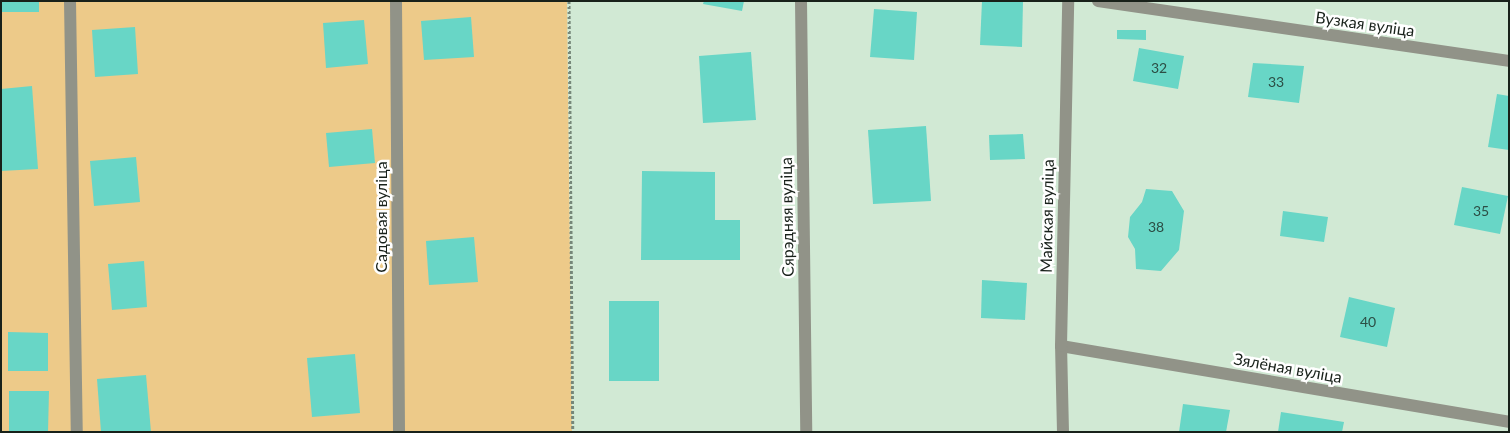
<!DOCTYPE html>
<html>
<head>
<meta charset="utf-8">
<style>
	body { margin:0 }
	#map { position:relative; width:1510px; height:433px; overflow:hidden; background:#d1e9d4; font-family:Lato,sans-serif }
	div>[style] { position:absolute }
	.green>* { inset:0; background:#edca89 }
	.building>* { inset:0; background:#68d6c6 }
	.path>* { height:3px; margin-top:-1.5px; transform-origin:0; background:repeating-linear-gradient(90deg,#768779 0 2.5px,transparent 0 5px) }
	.minor>* { height:12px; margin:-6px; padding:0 6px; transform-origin:6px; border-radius:6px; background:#919388 }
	span { translate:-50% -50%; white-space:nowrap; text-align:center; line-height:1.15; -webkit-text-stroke:5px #fff; paint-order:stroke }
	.number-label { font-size:14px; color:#2c4e45 }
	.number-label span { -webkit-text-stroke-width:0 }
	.street-label { font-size:16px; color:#18211a }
	.frame { position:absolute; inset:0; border:2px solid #18211a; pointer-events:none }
</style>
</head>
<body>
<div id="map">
	<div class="green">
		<div style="clip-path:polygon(1px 1px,567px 1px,572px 432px,1px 432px)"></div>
	</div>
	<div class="building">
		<div style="clip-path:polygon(1px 1px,39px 1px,39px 12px,1px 12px)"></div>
		<div style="clip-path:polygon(704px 1px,744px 1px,742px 11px,703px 4px)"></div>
		<div style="clip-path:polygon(982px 1px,1023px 1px,1022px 47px,980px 45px)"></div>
		<div style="clip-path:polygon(874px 9px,917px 12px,914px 60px,870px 57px)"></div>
		<div style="clip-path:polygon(471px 17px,474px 57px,424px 60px,421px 21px)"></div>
		<div style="clip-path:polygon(364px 20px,368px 64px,326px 68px,323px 23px)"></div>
		<div style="clip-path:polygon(135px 27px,138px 74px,95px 77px,92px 30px)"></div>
		<div style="clip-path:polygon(1117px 30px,1146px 30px,1146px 40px,1117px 39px)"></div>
		<div style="clip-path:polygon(1139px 48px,1184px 56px,1178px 89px,1133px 81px)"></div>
		<div style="clip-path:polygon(751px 52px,756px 120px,703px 123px,699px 56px)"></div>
		<div style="clip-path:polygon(1253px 63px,1304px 66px,1299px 103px,1248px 97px)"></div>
		<div style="clip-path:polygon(32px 86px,38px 169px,1px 171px,1px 89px)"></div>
		<div style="clip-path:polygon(1497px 94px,1509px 96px,1509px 150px,1488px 147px)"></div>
		<div style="clip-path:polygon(926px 126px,931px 201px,873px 204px,868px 130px)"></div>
		<div style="clip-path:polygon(372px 129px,375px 163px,329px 167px,326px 133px)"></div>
		<div style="clip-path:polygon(1023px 134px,1025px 159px,990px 160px,989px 135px)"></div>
		<div style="clip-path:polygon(136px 157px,140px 202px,94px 206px,90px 161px)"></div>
		<div style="clip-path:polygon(642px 171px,715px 172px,715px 220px,740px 220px,740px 260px,641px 260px)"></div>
		<div style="clip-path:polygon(1462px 187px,1508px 196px,1500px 234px,1454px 225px)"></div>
		<div style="clip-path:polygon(1146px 189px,1172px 191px,1184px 211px,1179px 250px,1161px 271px,1136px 269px,1135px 249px,1128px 237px,1130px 217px,1142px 202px)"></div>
		<div style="clip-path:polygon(1283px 211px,1328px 217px,1324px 242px,1280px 236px)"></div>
		<div style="clip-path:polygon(474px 237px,478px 282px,429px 285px,426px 241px)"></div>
		<div style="clip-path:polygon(144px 261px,147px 307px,112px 310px,108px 264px)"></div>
		<div style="clip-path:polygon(982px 280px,1027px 283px,1025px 320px,981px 318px)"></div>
		<div style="clip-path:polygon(1349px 297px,1395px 308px,1387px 347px,1340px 337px)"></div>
		<div style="clip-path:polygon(609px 301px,659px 301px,659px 381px,609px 381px)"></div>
		<div style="clip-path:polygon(8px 332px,48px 333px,48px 371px,8px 371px)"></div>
		<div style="clip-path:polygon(355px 354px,360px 413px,312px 417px,307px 358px)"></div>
		<div style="clip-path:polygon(146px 375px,151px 432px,101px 432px,97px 379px)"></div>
		<div style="clip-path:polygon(9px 391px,49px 391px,48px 432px,9px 432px)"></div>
		<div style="clip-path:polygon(1183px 404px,1230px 410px,1226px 432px,1179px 432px)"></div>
		<div style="clip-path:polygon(1281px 412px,1344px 422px,1342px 432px,1278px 432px)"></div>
	</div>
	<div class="path">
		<div style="left:569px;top:1px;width:431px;rotate:89.5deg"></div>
	</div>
	<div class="minor">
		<div style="left:70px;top:1px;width:431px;rotate:89.1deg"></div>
		<div style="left:396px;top:1px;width:431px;rotate:89.6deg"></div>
		<div style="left:801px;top:1px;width:431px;rotate:89.3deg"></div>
		<div style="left:1098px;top:1px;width:415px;rotate:8.3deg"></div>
		<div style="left:1061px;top:346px;width:454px;rotate:9.6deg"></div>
		<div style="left:1063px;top:432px;width:86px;rotate:-91.3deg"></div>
		<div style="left:1061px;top:346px;width:345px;rotate:-88.8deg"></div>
	</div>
	<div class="number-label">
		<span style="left:1159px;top:68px">32</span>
		<span style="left:1276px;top:82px">33</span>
		<span style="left:1481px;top:211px">35</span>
		<span style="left:1156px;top:227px">38</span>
		<span style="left:1368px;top:322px">40</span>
	</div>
	<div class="street-label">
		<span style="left:1365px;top:24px;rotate:8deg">Вузкая вуліца</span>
		<span style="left:1047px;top:216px;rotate:-89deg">Майская вуліца</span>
		<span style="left:381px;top:217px;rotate:-90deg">Садовая вуліца</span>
		<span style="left:787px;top:217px;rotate:-91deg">Сярэдняя вуліца</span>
		<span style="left:1288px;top:368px;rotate:10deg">Зялёная вуліца</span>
	</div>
	<div class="frame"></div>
</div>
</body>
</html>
